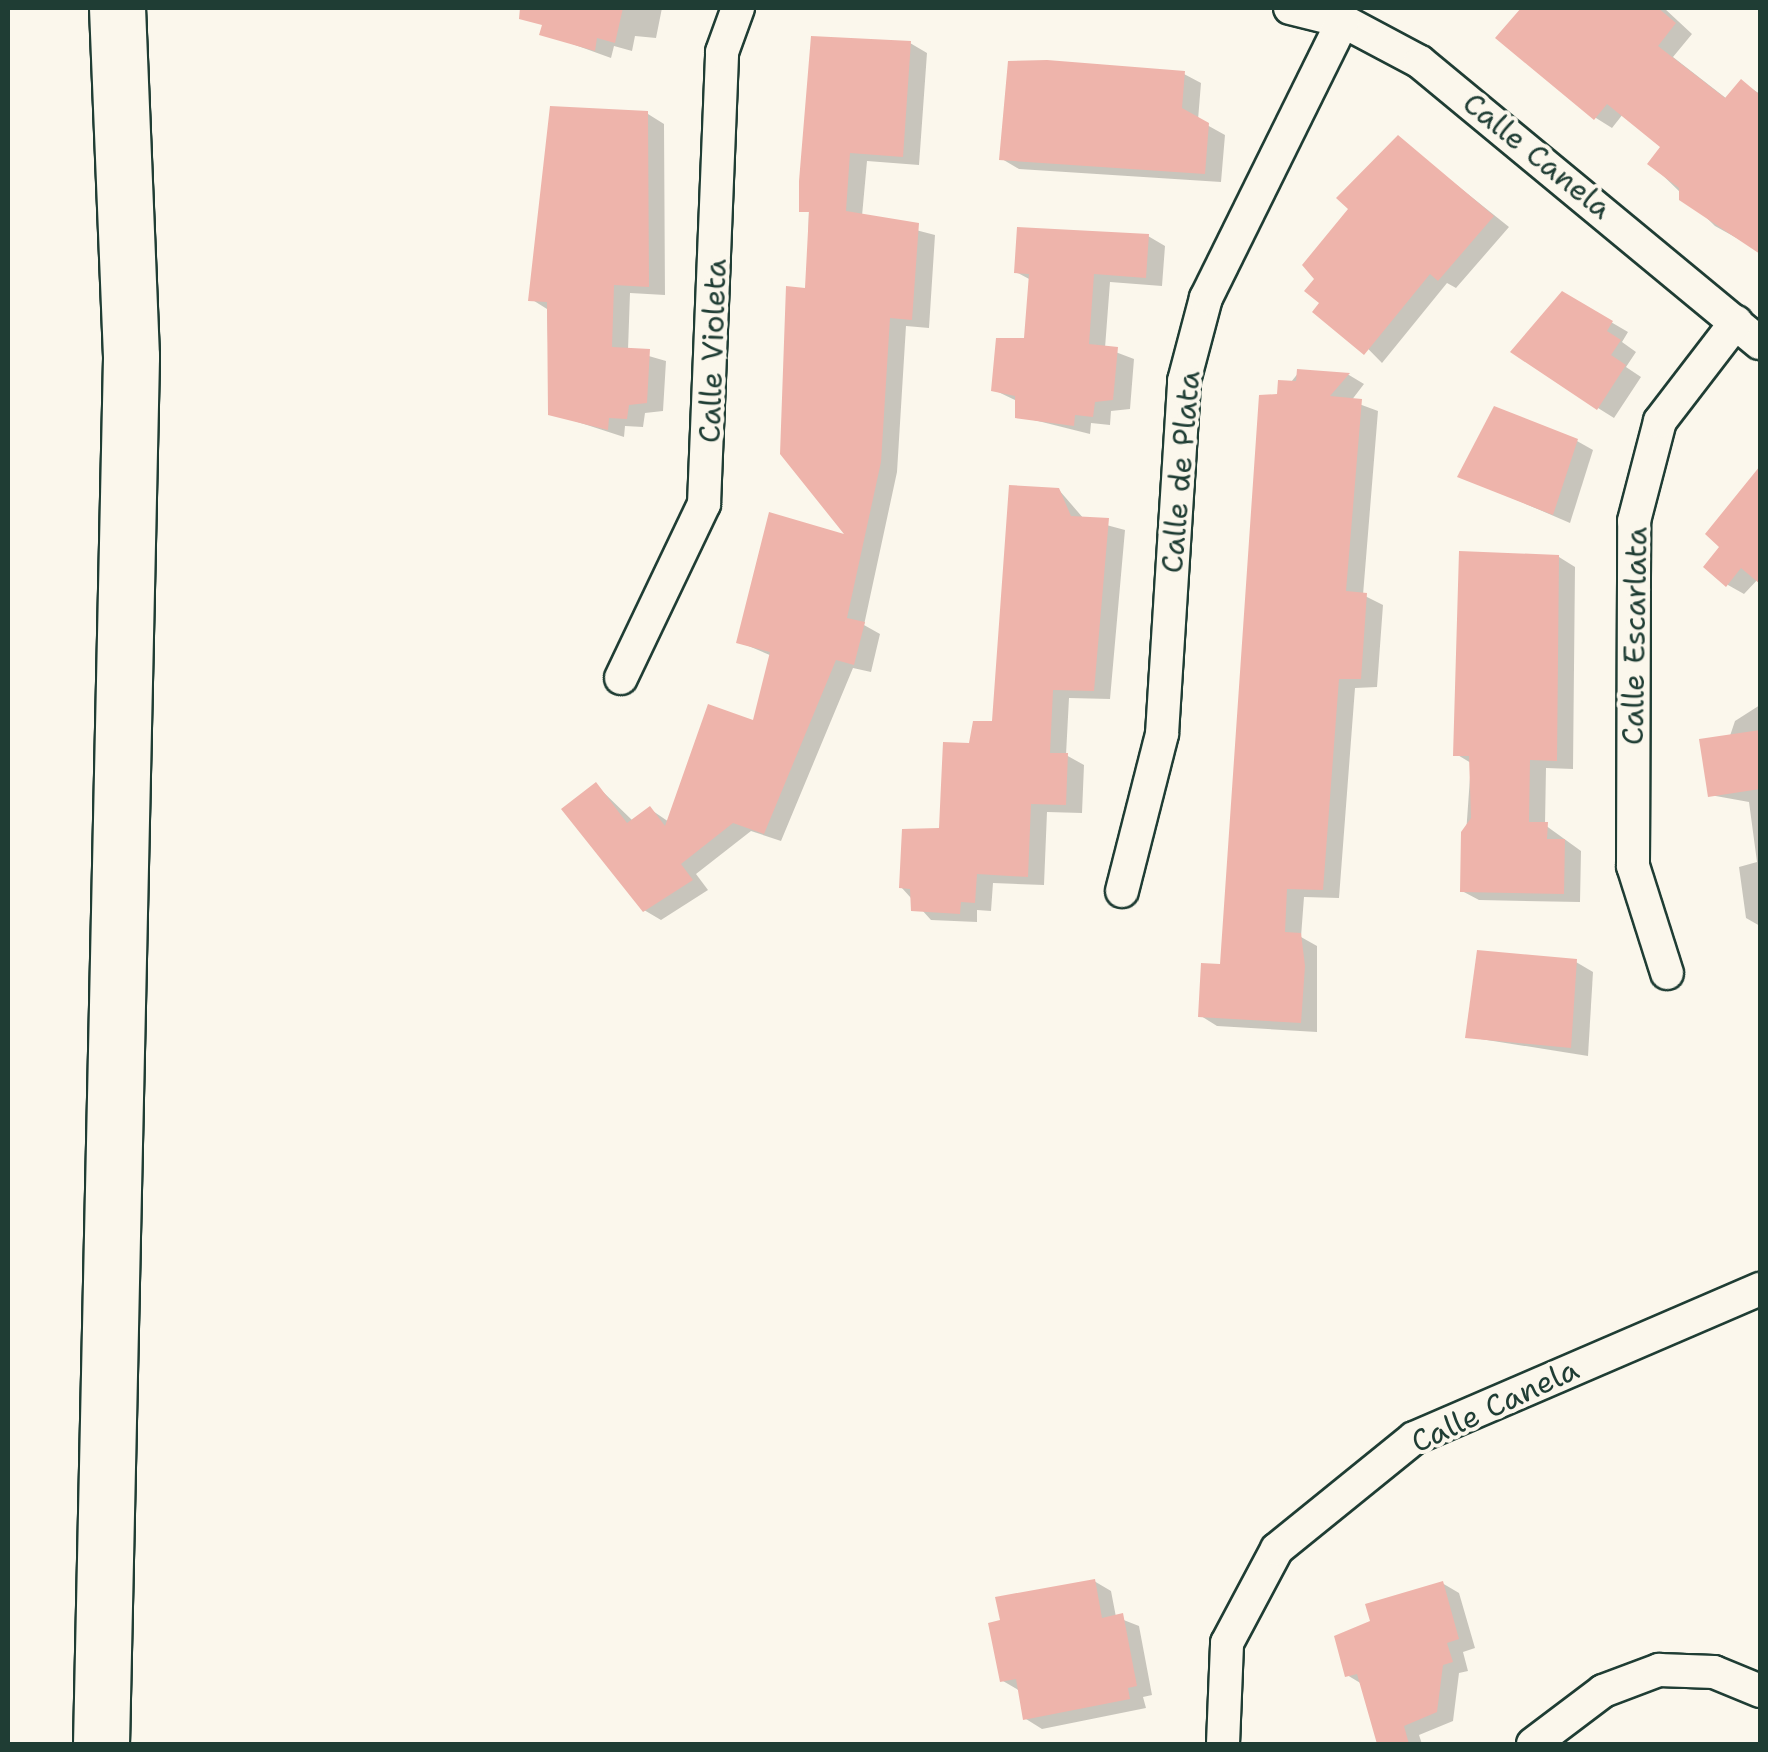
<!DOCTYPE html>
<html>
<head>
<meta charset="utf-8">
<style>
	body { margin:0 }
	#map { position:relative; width:1768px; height:1752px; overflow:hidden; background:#fbf7ec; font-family:"Shantell Sans",sans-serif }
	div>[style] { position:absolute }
	.shadow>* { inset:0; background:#0003 }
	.building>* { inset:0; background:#eeb4ab }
	.roads { filter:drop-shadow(2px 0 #1f3d34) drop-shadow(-2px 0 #1f3d34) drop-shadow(0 2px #1f3d34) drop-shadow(0 -2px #1f3d34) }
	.street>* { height:32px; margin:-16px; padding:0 16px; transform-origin:16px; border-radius:16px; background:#fbf7ec }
	.highway>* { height:55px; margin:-27.5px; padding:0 27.5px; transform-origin:27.5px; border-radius:27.5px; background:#fbf7ec }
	span { translate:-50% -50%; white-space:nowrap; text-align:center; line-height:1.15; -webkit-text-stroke:8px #fbf7ec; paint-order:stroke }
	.street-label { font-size:30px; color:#1f3d34 }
	.frame { position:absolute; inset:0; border:10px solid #1f3d34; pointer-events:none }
</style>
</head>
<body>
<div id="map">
	<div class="shadow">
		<div style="clip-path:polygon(545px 8px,662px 8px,656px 38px,635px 36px,632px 51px,614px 46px,611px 58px,542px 33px)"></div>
		<div style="clip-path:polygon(1524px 8px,1664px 8px,1692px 34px,1673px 57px,1727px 99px,1741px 82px,1760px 94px,1760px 251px,1715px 226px,1650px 163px,1664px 147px,1623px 114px,1612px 128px,1596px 118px,1498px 38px)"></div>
		<div style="clip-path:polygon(813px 39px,910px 43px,927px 53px,919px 165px,867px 161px,862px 216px,935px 235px,929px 328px,906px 326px,897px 472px,864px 625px,880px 634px,871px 672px,853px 668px,781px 841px,751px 831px,696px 874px,708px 890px,661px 920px,644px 910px,596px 785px,633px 821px,650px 809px,669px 822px,755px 723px,772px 656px,739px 642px,850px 538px,807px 290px)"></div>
		<div style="clip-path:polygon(1184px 74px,1201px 83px,1198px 120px,1225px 135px,1221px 182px,1019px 169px,1002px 159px)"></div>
		<div style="clip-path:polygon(648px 114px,664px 124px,665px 295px,630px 293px,628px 350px,666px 361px,663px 411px,645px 413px,643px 427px,625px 426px,624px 437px,550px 413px,547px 309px,531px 299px)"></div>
		<div style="clip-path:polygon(1398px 138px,1509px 227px,1456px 288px,1447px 283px,1382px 363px,1323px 303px,1317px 279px)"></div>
		<div style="clip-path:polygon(1148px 236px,1165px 246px,1162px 286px,1110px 282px,1105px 348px,1134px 359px,1130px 409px,1111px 411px,1110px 425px,1091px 423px,1090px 434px,1018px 416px,1017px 401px,994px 390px,1027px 341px,1031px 280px,1016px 272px)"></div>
		<div style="clip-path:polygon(1563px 294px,1628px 332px,1622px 342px,1636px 352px,1626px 367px,1641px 377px,1614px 418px,1598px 408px)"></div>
		<div style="clip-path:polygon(1299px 372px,1349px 375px,1364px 384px,1351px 401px,1378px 411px,1363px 595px,1383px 605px,1377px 687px,1355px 688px,1339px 898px,1304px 897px,1301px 937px,1317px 946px,1317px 1032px,1217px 1026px,1201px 1016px,1223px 967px,1280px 396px)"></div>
		<div style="clip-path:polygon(1577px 441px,1593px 450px,1570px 523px,1461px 476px)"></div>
		<div style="clip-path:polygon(1760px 469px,1760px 577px,1744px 594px,1728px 585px,1723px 546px,1708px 534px)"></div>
		<div style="clip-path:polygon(1059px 490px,1084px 519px,1125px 530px,1110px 699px,1069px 698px,1066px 755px,1084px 765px,1082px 813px,1047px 812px,1044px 885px,993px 883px,991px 911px,977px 910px,977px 922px,931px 920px,901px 887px,941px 831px,971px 746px,994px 724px)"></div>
		<div style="clip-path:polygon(1559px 557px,1575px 567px,1573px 769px,1546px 768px,1545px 825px,1581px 851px,1580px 902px,1479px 900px,1462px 891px,1471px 763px,1456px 754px)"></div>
		<div style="clip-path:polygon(1760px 705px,1760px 926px,1746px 918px,1739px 867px,1757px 862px,1749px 802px,1710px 795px,1735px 721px)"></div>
		<div style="clip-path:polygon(1576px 962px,1593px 972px,1588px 1056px,1468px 1037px)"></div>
		<div style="clip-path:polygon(1094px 1581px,1111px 1591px,1116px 1617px,1139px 1626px,1152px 1695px,1143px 1697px,1146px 1708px,1042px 1729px,1026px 1719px,1020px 1691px,1003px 1681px)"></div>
		<div style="clip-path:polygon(1442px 1583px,1459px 1593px,1475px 1648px,1463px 1652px,1468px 1671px,1459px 1673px,1453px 1721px,1419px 1735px,1422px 1744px,1380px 1744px,1362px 1684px,1347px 1675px,1373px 1622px)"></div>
	</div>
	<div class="building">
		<div style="clip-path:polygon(520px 8px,623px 8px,615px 43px,597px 38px,595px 51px,539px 35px,542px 25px,519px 19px)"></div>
		<div style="clip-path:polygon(1521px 8px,1658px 8px,1676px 23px,1658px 46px,1725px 98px,1741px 79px,1760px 95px,1760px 254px,1679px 200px,1679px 188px,1647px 164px,1660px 147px,1607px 104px,1594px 120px,1495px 38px)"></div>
		<div style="clip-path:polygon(811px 36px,911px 41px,903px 157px,850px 153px,846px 211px,919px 223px,912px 320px,890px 318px,881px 462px,847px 618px,865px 622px,854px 665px,836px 660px,764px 834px,733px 823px,681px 864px,693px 880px,643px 912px,561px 809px,596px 782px,627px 823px,650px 806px,665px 826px,708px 704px,753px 720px,770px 652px,736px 643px,769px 512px,844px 534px,780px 454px,786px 286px,805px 288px,809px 212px,799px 212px,799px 181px)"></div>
		<div style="clip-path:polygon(1047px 60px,1185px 71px,1182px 108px,1209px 123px,1205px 174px,999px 160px,1008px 61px)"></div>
		<div style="clip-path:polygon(550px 106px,648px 111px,649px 287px,614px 285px,612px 347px,650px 349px,647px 403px,629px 405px,627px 419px,609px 418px,608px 430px,548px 415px,547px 302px,528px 301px)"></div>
		<div style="clip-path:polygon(1398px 135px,1494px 216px,1438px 281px,1430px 274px,1364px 355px,1312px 312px,1319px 303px,1304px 291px,1314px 279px,1302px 265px,1348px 209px,1336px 198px)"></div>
		<div style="clip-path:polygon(1017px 227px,1149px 234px,1146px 278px,1094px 274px,1089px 344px,1118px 347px,1113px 400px,1095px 402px,1093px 417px,1075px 415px,1074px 426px,1015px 418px,1015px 396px,991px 391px,996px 338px,1024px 338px,1029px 274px,1014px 273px)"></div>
		<div style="clip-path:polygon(1562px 291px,1613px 321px,1607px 331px,1621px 340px,1611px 355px,1626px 365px,1597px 410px,1510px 352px)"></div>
		<div style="clip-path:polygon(1297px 369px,1350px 373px,1330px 396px,1362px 399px,1346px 591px,1367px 593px,1361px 679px,1339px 679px,1323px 890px,1287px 889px,1285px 932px,1301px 933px,1305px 966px,1301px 1023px,1198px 1017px,1201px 963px,1220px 964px,1259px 395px,1277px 394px,1278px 380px,1296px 381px)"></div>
		<div style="clip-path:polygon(1494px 406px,1578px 439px,1553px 515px,1457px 477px)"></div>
		<div style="clip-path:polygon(1760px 466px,1760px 584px,1741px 568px,1726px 587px,1703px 567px,1719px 547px,1705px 534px)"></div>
		<div style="clip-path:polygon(1009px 485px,1059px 488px,1071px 516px,1109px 518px,1094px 691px,1053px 690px,1050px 753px,1068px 753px,1066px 805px,1031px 804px,1028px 877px,977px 874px,975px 903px,961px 902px,960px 914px,911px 911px,910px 889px,899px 888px,902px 829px,939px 828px,943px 742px,969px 743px,973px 721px,992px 721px)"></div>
		<div style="clip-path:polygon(1459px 551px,1559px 555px,1557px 761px,1530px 760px,1529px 822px,1548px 822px,1547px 839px,1565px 839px,1564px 894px,1460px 892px,1461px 832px,1471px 818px,1469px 756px,1453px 756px)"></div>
		<div style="clip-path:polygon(1760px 730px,1760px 789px,1708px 797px,1699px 739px)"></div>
		<div style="clip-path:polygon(1477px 950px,1577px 959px,1571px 1048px,1465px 1038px)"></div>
		<div style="clip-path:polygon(1095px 1579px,1102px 1618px,1123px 1613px,1137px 1686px,1128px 1688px,1130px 1699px,1023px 1720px,1016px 1679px,1000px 1682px,988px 1623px,1000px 1620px,995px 1597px)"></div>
		<div style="clip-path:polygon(1443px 1581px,1459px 1639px,1447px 1643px,1453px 1662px,1443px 1665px,1437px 1712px,1404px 1726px,1409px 1744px,1377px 1744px,1357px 1674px,1345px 1677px,1334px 1636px,1370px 1621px,1365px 1604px)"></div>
	</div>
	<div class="roads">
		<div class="street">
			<div style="left:1290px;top:8px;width:55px;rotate:13.8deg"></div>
			<div style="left:1343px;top:21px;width:87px;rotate:28deg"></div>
			<div style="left:1420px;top:62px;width:441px;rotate:39.6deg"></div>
			<div style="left:621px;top:678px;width:193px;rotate:-64.5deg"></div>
			<div style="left:704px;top:504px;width:452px;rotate:-87.7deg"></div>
			<div style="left:722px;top:52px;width:47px;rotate:-70deg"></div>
			<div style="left:1122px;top:891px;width:162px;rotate:-75.7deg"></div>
			<div style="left:1162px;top:734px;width:354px;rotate:-86.4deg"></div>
			<div style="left:1184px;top:381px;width:86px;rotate:-75.2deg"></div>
			<div style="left:1206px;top:298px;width:309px;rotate:-63.7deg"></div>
			<div style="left:1667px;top:973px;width:112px;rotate:-107.6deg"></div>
			<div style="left:1633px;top:866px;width:345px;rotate:-89.8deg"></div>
			<div style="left:1634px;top:521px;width:103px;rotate:-75.4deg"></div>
			<div style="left:1660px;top:421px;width:125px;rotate:-52.5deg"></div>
			<div style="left:1223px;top:1744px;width:101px;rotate:-87.7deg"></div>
			<div style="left:1227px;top:1643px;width:106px;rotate:-62deg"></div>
			<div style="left:1277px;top:1549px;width:176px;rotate:-39deg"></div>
			<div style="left:1414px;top:1438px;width:377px;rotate:-23.3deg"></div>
			<div style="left:1533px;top:1744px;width:88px;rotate:-37.1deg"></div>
			<div style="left:1603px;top:1691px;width:60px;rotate:-20.6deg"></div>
			<div style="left:1659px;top:1670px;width:55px;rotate:2.1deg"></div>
			<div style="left:1714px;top:1672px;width:50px;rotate:22.4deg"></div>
		</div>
		<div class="highway">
			<div style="left:101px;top:1744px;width:1388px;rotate:-88.76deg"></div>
			<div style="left:131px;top:356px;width:348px;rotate:-92.3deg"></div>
		</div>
	</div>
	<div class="street-label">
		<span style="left:1537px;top:156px;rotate:39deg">Calle Canela</span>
		<span style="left:713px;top:351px;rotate:-88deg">Calle Violeta</span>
		<span style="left:1181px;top:472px;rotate:-85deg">Calle de Plata</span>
		<span style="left:1635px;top:636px;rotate:-89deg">Calle Escarlata</span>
		<span style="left:1495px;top:1406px;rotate:-25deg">Calle Canela</span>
	</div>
	<div class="frame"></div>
</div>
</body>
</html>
